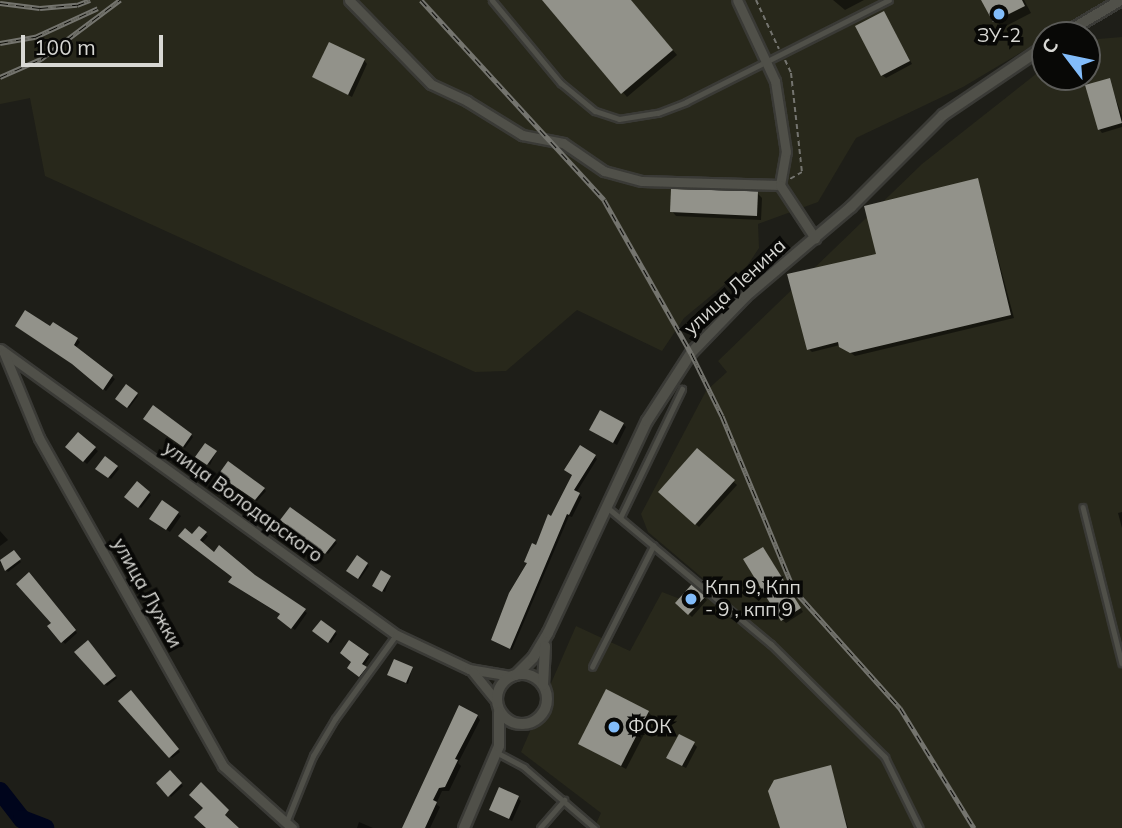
<!DOCTYPE html>
<html>
<head>
<meta charset="utf-8">
<style>
	body { margin:0 }
	#map { position:relative; width:1122px; height:828px; overflow:hidden; background:#1e1e18; font-family:Mulish,sans-serif }
	div>[style] { position:absolute }
	.built>* { inset:0; background:#28281b }
	.shadow>* { inset:0; background:#0007 }
	.river>* { height:18px; margin:-9px; padding:0 9px; transform-origin:9px; border-radius:9px; background:#00051c }
	.building>* { inset:0; background:#92928a }
	.path>* { height:2px; margin-top:-1px; transform-origin:0; background:repeating-linear-gradient(90deg,#74746f 0 5px,transparent 0 8.5px) }
	.roads { filter:drop-shadow(2px 0 #3a3a36) drop-shadow(-2px 0 #3a3a36) drop-shadow(0 2px #3a3a36) drop-shadow(0 -2px #3a3a36) }
	.service>* { height:4.5px; margin:-2.25px; padding:0 2.25px; transform-origin:2.25px; border-radius:2.25px; background:#505049 }
	.minor>* { height:9px; margin:-4.5px; padding:0 4.5px; transform-origin:4.5px; border-radius:4.5px; background:#505049 }
	.tertiary>* { height:10px; margin:-5px; padding:0 5px; transform-origin:5px; border-radius:5px; background:#505049 }
	.tertiary>.ring { margin:-5px; padding:0; box-sizing:content-box; background:none; border:10px solid #505049; border-radius:50% }
	.rail>* { height:5px; margin-top:-2.5px; transform-origin:0; background:repeating-linear-gradient(90deg,#080806 0 8px,#74746e 0 16px); box-sizing:border-box; border-block:2px solid #74746e }
	.dots>* { width:19px; height:19px; translate:-50% -50%; box-sizing:border-box; border:4px solid #080806; border-radius:50% }
	span { translate:-50% -50%; white-space:nowrap; text-align:center; line-height:1.15; -webkit-text-stroke:7px #080806; paint-order:stroke }
	.poi-label { font-size:19px; color:#d8d8d4 }
	.left { translate:0 -50%; text-align:left }
	.street-label { font-size:19px; color:#d8d8d4 }
	.north { position:absolute; left:1031px; top:21px; width:70px; height:70px; box-sizing:border-box; background:#080806; border:2px solid #5b5b58; border-radius:50%; rotate:302deg; font-size:19px; font-weight:700; line-height:28px; text-align:center; color:#d8d8d4 }
	.north::after { content:''; display:block; margin:auto; width:24px; height:32px; background:#82bcfa; clip-path:polygon(50% 0,100% 100%,50% 72%,0 100%) }
	.scale { position:absolute; left:21px; top:35px; width:142px; height:32px; box-sizing:border-box; border:4px solid #d8d8d4; border-top:0; padding-left:9px; font-size:21px; line-height:24px; white-space:nowrap; color:#d8d8d4; -webkit-text-stroke:5px #080806; paint-order:stroke }
</style>
</head>
<body>
<div id="map">
	<div class="built">
		<div style="clip-path:polygon(0 0,1109px 0,1050px 35px,1045px 35px,1045px 38px,963px 87px,856px 138px,818px 202px,758px 224px,759px 248px,747px 266px,684px 318px,662px 351px,577px 310px,506px 371px,475px 372px,45px 176px,30px 98px,0 104px)"></div>
		<div style="clip-path:polygon(1122px 37px,1122px 828px,594px 828px,601px 813px,521px 752px,576px 626px,630px 651px,662px 592px,688px 602px,706px 581px,648px 532px,641px 514px,706px 391px,727px 372px,718px 361px,922px 164px,1045px 67px,1045px 77px,1087px 77px,1087px 45px,1098px 39px)"></div>
	</div>
	<div class="shadow">
		<div style="clip-path:polygon(544px 0,630px 0,677px 55px,627px 97px)"></div>
		<div style="clip-path:polygon(833px 0,864px 0,845px 10px)"></div>
		<div style="clip-path:polygon(983px 0,1024px 0,1031px 13px,1002px 28px)"></div>
		<div style="clip-path:polygon(884px 13px,912px 64px,886px 78px,882px 75px)"></div>
		<div style="clip-path:polygon(364px 60px,367px 64px,352px 97px,314px 77px)"></div>
		<div style="clip-path:polygon(1109px 80px,1122px 116px,1122px 127px,1102px 133px,1099px 129px)"></div>
		<div style="clip-path:polygon(977px 180px,1014px 318px,855px 356px,840px 345px,812px 352px,809px 349px,878px 255px)"></div>
		<div style="clip-path:polygon(757px 193px,762px 198px,761px 220px,676px 216px,672px 211px)"></div>
		<div style="clip-path:polygon(51px 329px,77px 339px,80px 342px,75px 349px,115px 379px,106px 391px,77px 366px)"></div>
		<div style="clip-path:polygon(126px 387px,138px 396px,129px 408px,117px 399px)"></div>
		<div style="clip-path:polygon(147px 420px,191px 435px,193px 437px,185px 448px)"></div>
		<div style="clip-path:polygon(623px 424px,626px 427px,617px 445px,591px 430px)"></div>
		<div style="clip-path:polygon(78px 434px,98px 451px,87px 464px,67px 447px)"></div>
		<div style="clip-path:polygon(698px 450px,737px 485px,699px 527px,660px 492px)"></div>
		<div style="clip-path:polygon(216px 452px,210px 465px,198px 457px)"></div>
		<div style="clip-path:polygon(595px 457px,597px 459px,576px 493px,582px 497px,572px 517px,569px 516px,512px 650px,495px 642px,536px 547px,552px 518px)"></div>
		<div style="clip-path:polygon(106px 458px,119px 469px,111px 479px,98px 469px)"></div>
		<div style="clip-path:polygon(222px 477px,264px 489px,266px 491px,257px 501px)"></div>
		<div style="clip-path:polygon(137px 484px,151px 495px,141px 508px,127px 497px)"></div>
		<div style="clip-path:polygon(1122px 512px,1122px 528px,1118px 513px)"></div>
		<div style="clip-path:polygon(177px 513px,181px 516px,170px 532px,155px 522px)"></div>
		<div style="clip-path:polygon(284px 522px,326px 534px,337px 543px,328px 554px)"></div>
		<div style="clip-path:polygon(199px 528px,208px 536px,202px 543px,215px 554px,254px 576px,307px 613px,295px 630px,282px 620px,281px 615px,233px 585px,234px 577px,192px 536px)"></div>
		<div style="clip-path:polygon(0 531px,8px 540px,0 546px)"></div>
		<div style="clip-path:polygon(13px 552px,21px 562px,8px 572px,0 562px)"></div>
		<div style="clip-path:polygon(766px 552px,803px 612px,786px 623px,782px 620px)"></div>
		<div style="clip-path:polygon(357px 558px,369px 566px,360px 579px,351px 573px)"></div>
		<div style="clip-path:polygon(29px 574px,77px 633px,65px 644px,50px 626px,54px 623px)"></div>
		<div style="clip-path:polygon(390px 577px,385px 592px,376px 587px)"></div>
		<div style="clip-path:polygon(692px 587px,707px 600px,692px 617px,677px 603px)"></div>
		<div style="clip-path:polygon(321px 622px,337px 634px,331px 643px,316px 633px)"></div>
		<div style="clip-path:polygon(350px 642px,370px 657px,363px 667px,367px 670px,362px 678px,349px 668px,354px 662px)"></div>
		<div style="clip-path:polygon(88px 643px,117px 678px,107px 686px,76px 652px)"></div>
		<div style="clip-path:polygon(412px 669px,408px 684px,391px 676px)"></div>
		<div style="clip-path:polygon(131px 692px,180px 752px,172px 758px,120px 701px)"></div>
		<div style="clip-path:polygon(648px 712px,653px 717px,626px 769px,580px 744px)"></div>
		<div style="clip-path:polygon(477px 716px,480px 720px,458px 763px,461px 766px,449px 791px,442px 791px,436px 804px,440px 807px,430px 828px,405px 828px)"></div>
		<div style="clip-path:polygon(694px 744px,697px 747px,686px 768px,672px 761px)"></div>
		<div style="clip-path:polygon(830px 767px,848px 828px,782px 828px)"></div>
		<div style="clip-path:polygon(170px 772px,183px 786px,171px 797px,158px 784px)"></div>
		<div style="clip-path:polygon(518px 798px,521px 801px,512px 821px,491px 810px)"></div>
		<div style="clip-path:polygon(359px 822px,373px 828px,357px 828px)"></div>
	</div>
	<div class="river">
		<div style="left:0;top:791px;width:36px;rotate:52deg"></div>
		<div style="left:22px;top:819px;width:25px;rotate:21deg"></div>
	</div>
	<div class="building">
		<div style="clip-path:polygon(542px 0,631px 0,673px 50px,621px 94px)"></div>
		<div style="clip-path:polygon(981px 0,1022px 0,1025px 6px,993px 22px)"></div>
		<div style="clip-path:polygon(884px 11px,910px 61px,881px 76px,855px 26px)"></div>
		<div style="clip-path:polygon(329px 42px,365px 59px,348px 95px,312px 77px)"></div>
		<div style="clip-path:polygon(1110px 78px,1122px 123px,1098px 130px,1085px 85px)"></div>
		<div style="clip-path:polygon(978px 178px,1011px 315px,850px 353px,839px 347px,838px 342px,807px 350px,787px 274px,876px 254px,864px 206px)"></div>
		<div style="clip-path:polygon(671px 189px,758px 191px,757px 216px,670px 212px)"></div>
		<div style="clip-path:polygon(25px 310px,50px 326px,53px 322px,78px 338px,74px 345px,113px 375px,103px 390px,72px 364px,15px 326px)"></div>
		<div style="clip-path:polygon(126px 384px,138px 393px,127px 408px,115px 399px)"></div>
		<div style="clip-path:polygon(153px 405px,192px 434px,183px 447px,143px 419px)"></div>
		<div style="clip-path:polygon(600px 410px,624px 423px,613px 443px,589px 430px)"></div>
		<div style="clip-path:polygon(78px 432px,96px 447px,83px 462px,65px 447px)"></div>
		<div style="clip-path:polygon(205px 443px,217px 451px,207px 465px,195px 457px)"></div>
		<div style="clip-path:polygon(580px 445px,596px 455px,574px 490px,580px 493px,569px 515px,567px 514px,510px 649px,491px 640px,509px 593px,527px 563px,524px 562px,532px 543px,536px 545px,548px 514px,551px 516px,572px 475px,564px 470px)"></div>
		<div style="clip-path:polygon(697px 448px,735px 480px,695px 525px,658px 492px)"></div>
		<div style="clip-path:polygon(105px 456px,118px 466px,108px 478px,95px 469px)"></div>
		<div style="clip-path:polygon(228px 461px,265px 488px,255px 500px,218px 475px)"></div>
		<div style="clip-path:polygon(137px 481px,150px 492px,138px 508px,124px 497px)"></div>
		<div style="clip-path:polygon(162px 500px,179px 512px,166px 530px,149px 519px)"></div>
		<div style="clip-path:polygon(290px 507px,336px 540px,325px 554px,280px 520px)"></div>
		<div style="clip-path:polygon(199px 526px,207px 532px,200px 540px,214px 552px,219px 545px,255px 575px,306px 609px,291px 629px,277px 618px,280px 614px,228px 582px,232px 577px,178px 536px,185px 528px,192px 534px)"></div>
		<div style="clip-path:polygon(763px 547px,801px 608px,781px 621px,743px 559px)"></div>
		<div style="clip-path:polygon(14px 550px,21px 559px,5px 571px,0 560px)"></div>
		<div style="clip-path:polygon(357px 555px,368px 563px,358px 579px,346px 571px)"></div>
		<div style="clip-path:polygon(381px 570px,391px 576px,382px 592px,372px 586px)"></div>
		<div style="clip-path:polygon(29px 572px,76px 630px,61px 643px,47px 626px,51px 623px,16px 584px)"></div>
		<div style="clip-path:polygon(692px 584px,706px 596px,688px 615px,675px 603px)"></div>
		<div style="clip-path:polygon(321px 620px,336px 631px,328px 643px,312px 631px)"></div>
		<div style="clip-path:polygon(88px 640px,116px 676px,104px 685px,74px 652px)"></div>
		<div style="clip-path:polygon(349px 640px,369px 654px,362px 664px,367px 667px,359px 677px,347px 668px,351px 662px,340px 653px)"></div>
		<div style="clip-path:polygon(394px 659px,413px 667px,406px 683px,387px 675px)"></div>
		<div style="clip-path:polygon(606px 689px,649px 711px,621px 766px,578px 744px)"></div>
		<div style="clip-path:polygon(131px 690px,179px 749px,169px 758px,118px 701px)"></div>
		<div style="clip-path:polygon(459px 705px,478px 715px,455px 759px,458px 760px,445px 787px,439px 788px,433px 800px,437px 802px,425px 828px,402px 828px)"></div>
		<div style="clip-path:polygon(679px 734px,695px 742px,682px 766px,666px 758px)"></div>
		<div style="clip-path:polygon(831px 765px,847px 828px,780px 828px,768px 791px,774px 780px)"></div>
		<div style="clip-path:polygon(170px 770px,182px 783px,168px 797px,156px 783px)"></div>
		<div style="clip-path:polygon(201px 782px,229px 810px,225px 815px,239px 828px,206px 828px,194px 817px,203px 808px,189px 795px)"></div>
		<div style="clip-path:polygon(499px 787px,519px 796px,509px 819px,489px 810px)"></div>
	</div>
	<div class="path">
		<div style="left:756px;top:0;width:54px;rotate:64.9deg"></div>
		<div style="left:785px;top:60px;width:14px;rotate:65deg"></div>
		<div style="left:791px;top:73px;width:100px;rotate:83.7deg"></div>
		<div style="left:802px;top:172px;width:14px;rotate:150deg"></div>
	</div>
	<div class="roads">
		<div class="service">
			<div style="left:492px;top:0;width:108px;rotate:50.3deg"></div>
			<div style="left:561px;top:83px;width:44px;rotate:39.5deg"></div>
			<div style="left:595px;top:111px;width:25px;rotate:18deg"></div>
			<div style="left:619px;top:119px;width:39px;rotate:-9deg"></div>
			<div style="left:658px;top:113px;width:30px;rotate:-21deg"></div>
			<div style="left:686px;top:102px;width:227px;rotate:-26.7deg"></div>
			<div style="left:607px;top:507px;width:214px;rotate:39.9deg"></div>
			<div style="left:771px;top:644px;width:161px;rotate:44.7deg"></div>
			<div style="left:885px;top:757px;width:79px;rotate:63.8deg"></div>
			<div style="left:1083px;top:507px;width:161px;rotate:76deg"></div>
			<div style="left:620px;top:518px;width:143px;rotate:-64.3deg"></div>
			<div style="left:592px;top:667px;width:136px;rotate:-63.2deg"></div>
			<div style="left:498px;top:753px;width:30px;rotate:28deg"></div>
			<div style="left:524px;top:767px;width:94px;rotate:40.7deg"></div>
			<div style="left:286px;top:823px;width:72px;rotate:-68.1deg"></div>
			<div style="left:313px;top:756px;width:43px;rotate:-59.3deg"></div>
			<div style="left:335px;top:719px;width:104px;rotate:-54deg"></div>
			<div style="left:540px;top:828px;width:37px;rotate:-49deg"></div>
		</div>
		<div class="minor">
			<div style="left:349px;top:0;width:117px;rotate:45.7deg"></div>
			<div style="left:431px;top:84px;width:40px;rotate:25deg"></div>
			<div style="left:467px;top:101px;width:65px;rotate:31.7deg"></div>
			<div style="left:522px;top:135px;width:42px;rotate:11deg"></div>
			<div style="left:563px;top:143px;width:50px;rotate:34.3deg"></div>
			<div style="left:604px;top:171px;width:39px;rotate:15deg"></div>
			<div style="left:642px;top:181px;width:138px;rotate:1.7deg"></div>
			<div style="left:780px;top:185px;width:34px;rotate:-80deg"></div>
			<div style="left:786px;top:152px;width:72px;rotate:-98.8deg"></div>
			<div style="left:775px;top:81px;width:89px;rotate:-115.1deg"></div>
			<div style="left:780px;top:185px;width:64px;rotate:56.6deg"></div>
			<div style="left:0;top:349px;width:489px;rotate:35.8deg"></div>
			<div style="left:397px;top:635px;width:80px;rotate:25.3deg"></div>
			<div style="left:469px;top:669px;width:43px;rotate:9.5deg"></div>
			<div style="left:4px;top:353px;width:92px;rotate:67.6deg"></div>
			<div style="left:39px;top:438px;width:376px;rotate:60.7deg"></div>
			<div style="left:223px;top:766px;width:93px;rotate:41.9deg"></div>
			<div style="left:473px;top:672px;width:36px;rotate:51deg"></div>
		</div>
		<div class="tertiary">
			<div style="left:1062px;top:35px;width:69px;rotate:-30.7deg"></div>
			<div class="ring" style="left:497px;top:674px;width:40px;height:40px"></div>
			<div style="left:516px;top:675px;width:24px;rotate:-45deg"></div>
			<div style="left:533px;top:658px;width:29px;rotate:-59deg"></div>
			<div style="left:548px;top:633px;width:234px;rotate:-65deg"></div>
			<div style="left:647px;top:421px;width:81px;rotate:-57.1deg"></div>
			<div style="left:691px;top:353px;width:79px;rotate:-46deg"></div>
			<div style="left:746px;top:296px;width:138px;rotate:-40.3deg"></div>
			<div style="left:851px;top:207px;width:130px;rotate:-45deg"></div>
			<div style="left:943px;top:115px;width:123px;rotate:-34.1deg"></div>
			<div style="left:543px;top:685px;width:39px;rotate:-87deg"></div>
			<div style="left:464px;top:828px;width:89px;rotate:-66.9deg"></div>
			<div style="left:499px;top:746px;width:34px;rotate:-90deg"></div>
		</div>
	</div>
	<div class="rail">
		<div style="left:421px;top:0;width:271px;rotate:47.5deg"></div>
		<div style="left:604px;top:200px;width:176px;rotate:60.4deg"></div>
		<div style="left:691px;top:353px;width:70px;rotate:63.8deg"></div>
		<div style="left:722px;top:416px;width:188px;rotate:67.5deg"></div>
		<div style="left:794px;top:590px;width:159px;rotate:48.1deg"></div>
		<div style="left:900px;top:708px;width:141px;rotate:58.3deg"></div>
		<div style="left:0;top:3px;width:40px;rotate:7.1deg"></div>
		<div style="left:40px;top:8px;width:37px;rotate:-5deg"></div>
		<div style="left:77px;top:5px;width:14px;rotate:-21deg"></div>
		<div style="left:0;top:43px;width:36px;rotate:-10deg"></div>
		<div style="left:35px;top:37px;width:69px;rotate:-24.7deg"></div>
		<div style="left:0;top:77px;width:45px;rotate:-23.7deg"></div>
		<div style="left:41px;top:59px;width:99px;rotate:-36.8deg"></div>
	</div>
	<div class="dots">
		<div style="left:999px;top:14px;background:#82bcfa"></div>
		<div style="left:691px;top:599px;background:#82bcfa"></div>
		<div style="left:614px;top:727px;background:#82bcfa"></div>
	</div>
	<div class="poi-label">
		<span style="left:999px;top:36px">ЗУ-2</span>
		<span class="left" style="left:705px;top:599px">Кпп 9, Кпп<br>- 9 , кпп 9</span>
		<span class="left" style="left:628px;top:727px">ФОК</span>
	</div>
	<div class="street-label">
		<span style="left:735px;top:287px;rotate:-43deg">улица Ленина</span>
		<span style="left:243px;top:502px;rotate:36deg">улица Володарского</span>
		<span style="left:147px;top:593px;rotate:61deg">улица Лужки</span>
	</div>
	<div class="north">С</div>
	<div class="scale">100 m</div>
</div>
</body>
</html>
